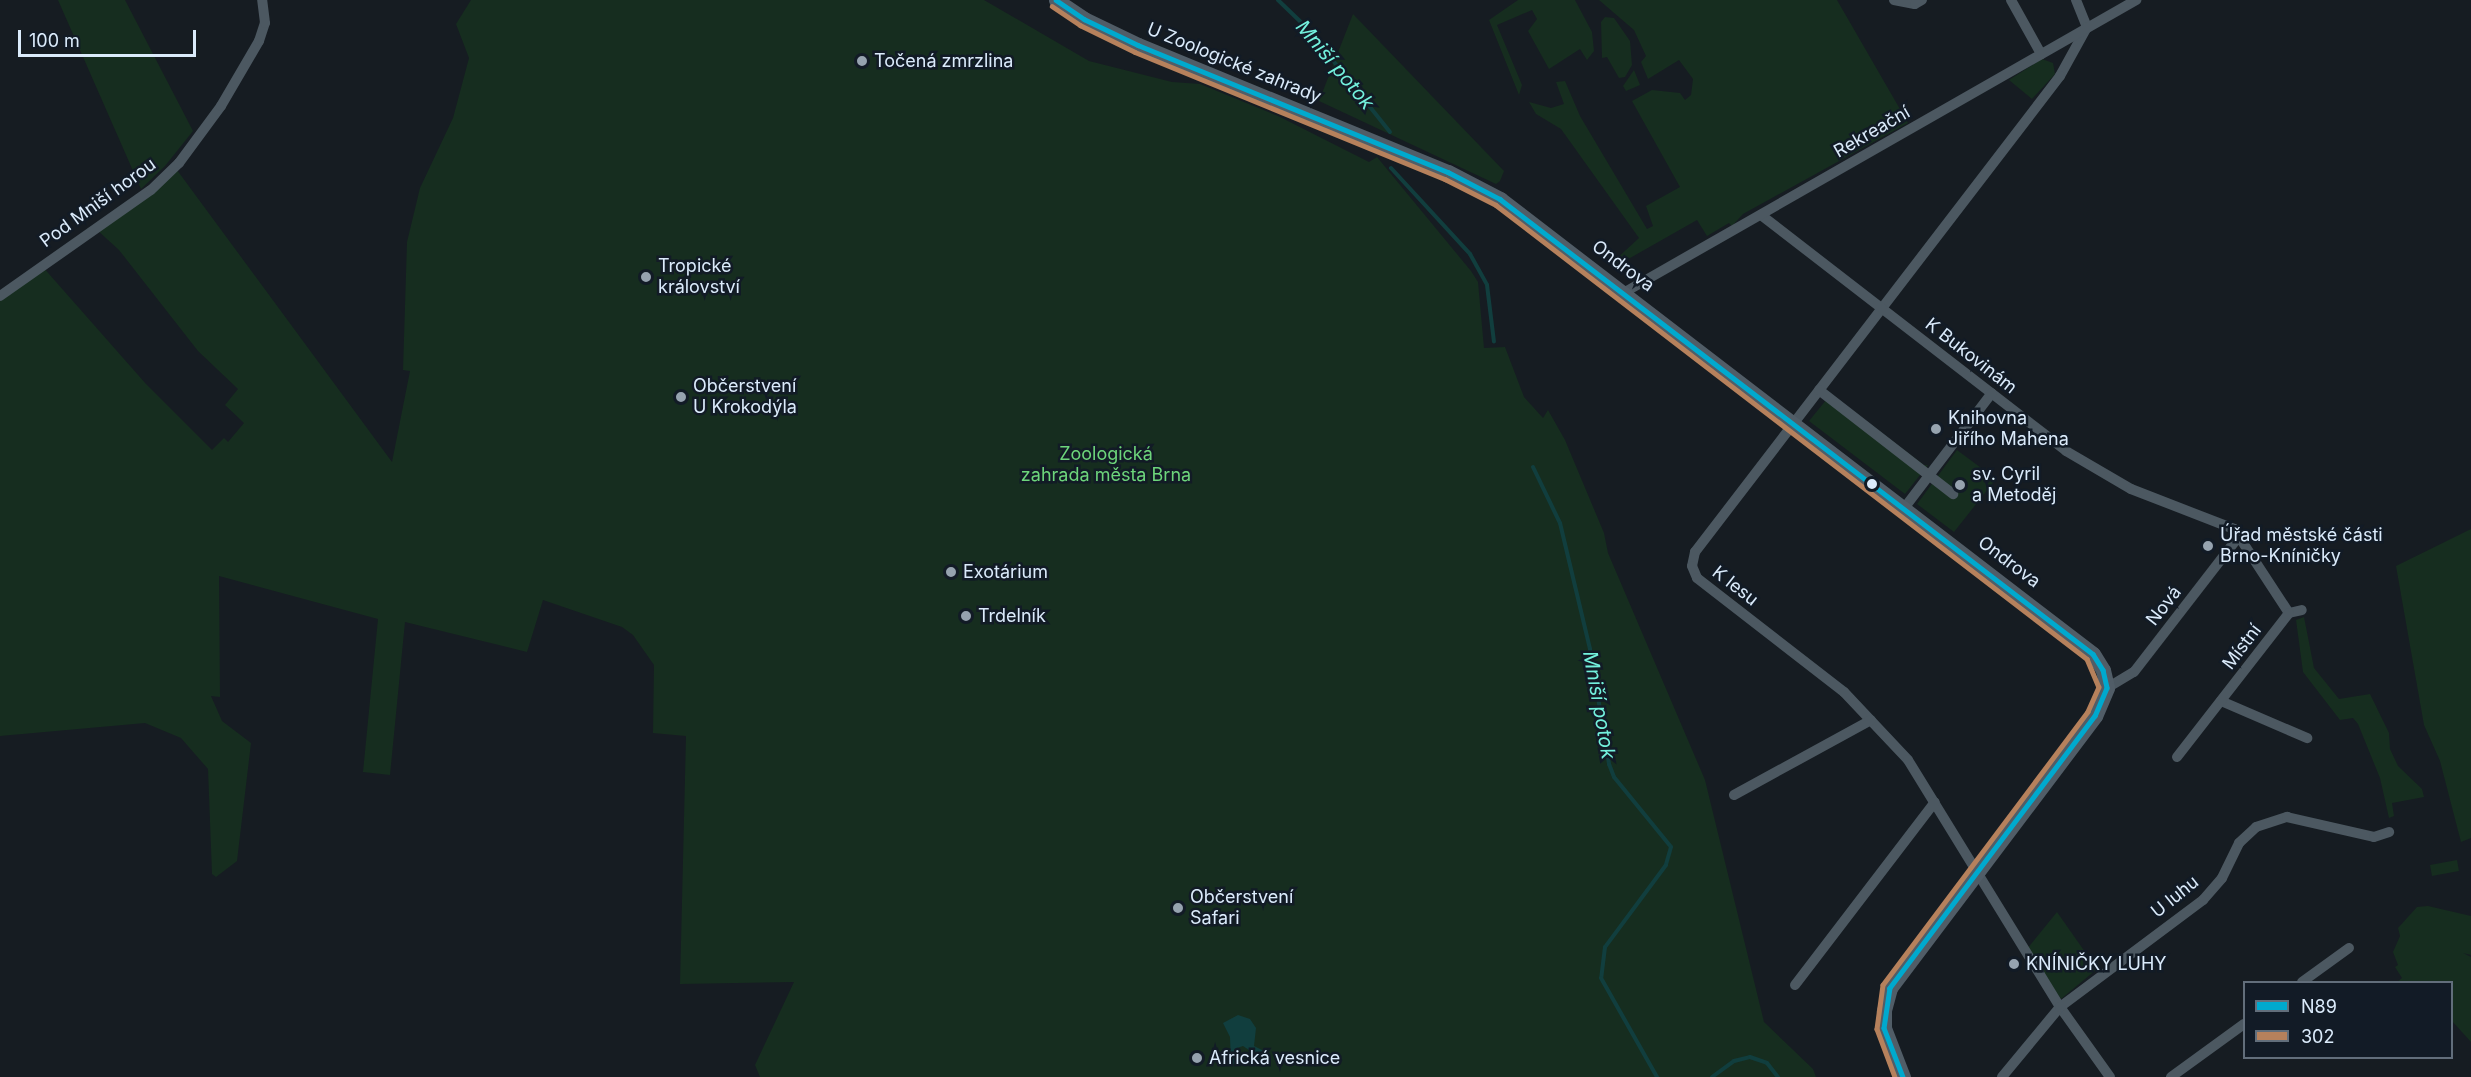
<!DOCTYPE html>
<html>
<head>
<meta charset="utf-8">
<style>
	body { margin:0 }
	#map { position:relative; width:2471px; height:1077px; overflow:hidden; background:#161c22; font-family:Inter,sans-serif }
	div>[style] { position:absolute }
	.green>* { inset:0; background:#162d1f }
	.water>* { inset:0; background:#113e3e }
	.stream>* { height:4px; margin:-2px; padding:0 2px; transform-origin:2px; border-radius:2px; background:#113e3e }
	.street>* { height:10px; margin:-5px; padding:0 5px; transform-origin:5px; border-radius:5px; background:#4c5861 }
	.secondary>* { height:15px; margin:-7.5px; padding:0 7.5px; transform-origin:7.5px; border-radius:7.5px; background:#515d67 }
	.bus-1>* { height:4.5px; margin:-2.25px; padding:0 2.25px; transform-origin:2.25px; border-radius:2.25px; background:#00a9ce }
	.bus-2>* { height:4.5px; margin:-2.25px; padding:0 2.25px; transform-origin:2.25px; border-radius:2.25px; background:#b6815c }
	.dots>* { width:16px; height:16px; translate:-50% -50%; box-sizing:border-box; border:3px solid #121b26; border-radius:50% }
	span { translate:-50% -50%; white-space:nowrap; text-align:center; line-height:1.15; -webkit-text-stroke:5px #121b26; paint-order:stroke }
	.poi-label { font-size:18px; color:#dbebfb }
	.left { translate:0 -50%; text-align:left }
	.street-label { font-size:18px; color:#dbebfb }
	.park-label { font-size:18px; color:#6dd57b }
	.water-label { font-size:20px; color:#73f1dd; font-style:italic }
	.legend { position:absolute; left:2243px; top:981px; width:210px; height:78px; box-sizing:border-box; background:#121b26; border:2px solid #626e7b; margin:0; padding:8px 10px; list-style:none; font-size:18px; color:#dbebfb }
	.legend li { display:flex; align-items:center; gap:12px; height:30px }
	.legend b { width:30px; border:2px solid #626e7b }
	.scale { position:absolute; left:18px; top:30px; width:178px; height:27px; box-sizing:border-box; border:3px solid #dbebfb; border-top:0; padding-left:8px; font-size:18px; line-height:21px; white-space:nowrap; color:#dbebfb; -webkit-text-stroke:4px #121b26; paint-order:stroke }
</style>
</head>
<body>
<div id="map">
	<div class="green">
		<div style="clip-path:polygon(58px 0,125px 0,193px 131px,165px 166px,141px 189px)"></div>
		<div style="clip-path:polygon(471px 0,984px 0,1089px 61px,1172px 82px,1200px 84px,1278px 116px,1369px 162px,1377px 157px,1471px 271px,1478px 282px,1484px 348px,1505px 347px,1524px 397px,1543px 418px,1548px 410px,1565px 440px,1604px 533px,1608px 553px,1705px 780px,1764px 1022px,1813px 1069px,1816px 1077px,760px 1077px,755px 1065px,794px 982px,680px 984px,686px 736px,653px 733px,654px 665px,633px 635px,622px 627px,543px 600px,527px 652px,405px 622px,390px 775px,363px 772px,378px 619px,219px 576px,220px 697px,211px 696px,222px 721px,251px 743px,237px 861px,216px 877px,212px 874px,208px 769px,181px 738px,145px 723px,0 736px,0 300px,42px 266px,146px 384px,212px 450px,224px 438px,228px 442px,244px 423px,225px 405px,238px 389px,198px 351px,119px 250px,96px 229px,177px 170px,392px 462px,410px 371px,403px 370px,407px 242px,420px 188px,453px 118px,469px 58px,456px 24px)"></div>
		<div style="clip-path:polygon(1518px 0,1575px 0,1592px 32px,1594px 51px,1587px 60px,1580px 49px,1549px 69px,1528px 31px,1537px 19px,1532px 10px,1497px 25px,1522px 85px,1519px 95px,1489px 20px)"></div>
		<div style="clip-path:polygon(1599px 0,1837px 0,1908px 123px,1743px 214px,1732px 226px,1729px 223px,1707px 236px,1697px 220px,1616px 266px,1614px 261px,1639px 238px,1561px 129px,1536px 114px,1529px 102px,1551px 108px,1564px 104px,1556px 82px,1565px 81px,1580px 116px,1647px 229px,1653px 226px,1646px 206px,1680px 187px,1632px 101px,1652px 90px,1680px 93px,1685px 100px,1691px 95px,1693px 79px,1679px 60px,1648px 79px,1641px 62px,1646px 56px,1634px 30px)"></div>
		<div style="clip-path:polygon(1353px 14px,1504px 171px,1500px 181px,1496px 184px,1319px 101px)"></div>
		<div style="clip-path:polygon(1605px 17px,1614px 18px,1630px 41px,1632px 65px,1625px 77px,1619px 78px,1607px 57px,1602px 58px,1601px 22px)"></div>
		<div style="clip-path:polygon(2042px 59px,2053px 63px,2055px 74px,2032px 99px,2009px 80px)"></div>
		<div style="clip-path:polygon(1634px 70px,1640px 85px,1626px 91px,1623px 86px)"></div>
		<div style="clip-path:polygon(1831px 394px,1924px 465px,1928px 465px,1905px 494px,1809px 421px)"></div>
		<div style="clip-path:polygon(1957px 450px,1996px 479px,1954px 532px,1917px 504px)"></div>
		<div style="clip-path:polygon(2471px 529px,2471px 838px,2461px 842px,2440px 761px,2424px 725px,2396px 566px)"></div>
		<div style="clip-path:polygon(2304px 617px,2314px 668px,2339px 699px,2370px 694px,2389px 733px,2390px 749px,2398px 766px,2422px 789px,2424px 797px,2392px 803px,2394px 816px,2389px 818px,2380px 778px,2358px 724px,2353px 718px,2340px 720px,2303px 672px,2296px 620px)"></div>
		<div style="clip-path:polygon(2457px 860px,2459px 871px,2432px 876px,2430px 865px)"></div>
		<div style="clip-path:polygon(2428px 906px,2471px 916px,2471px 955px,2463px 953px,2471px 957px,2471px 1042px,2452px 1021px,2452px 982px,2397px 982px,2402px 978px,2395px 967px,2398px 965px,2393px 952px,2400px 936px,2398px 928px,2417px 907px)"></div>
		<div style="clip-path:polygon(2057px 912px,2097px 969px,2061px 999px,2027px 949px)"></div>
	</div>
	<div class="water">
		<div style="clip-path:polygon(evenodd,1238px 1015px,1250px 1019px,1256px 1028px,1254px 1046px,1270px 1054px,1255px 1065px,1231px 1064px,1230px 1037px,1223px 1023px,1238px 1015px,1243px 1046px,1255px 1054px,1254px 1059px,1237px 1059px,1237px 1048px,1243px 1046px)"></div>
	</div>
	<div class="stream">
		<div style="left:1278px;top:0;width:40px;rotate:44deg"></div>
		<div style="left:1307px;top:28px;width:133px;rotate:51.4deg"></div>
		<div style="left:1391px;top:168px;width:117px;rotate:47.4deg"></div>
		<div style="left:1470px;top:254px;width:35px;rotate:61deg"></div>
		<div style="left:1487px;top:285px;width:57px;rotate:83deg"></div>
		<div style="left:1533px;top:467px;width:62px;rotate:64.3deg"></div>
		<div style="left:1560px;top:523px;width:130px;rotate:76.6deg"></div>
		<div style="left:1590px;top:649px;width:117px;rotate:80.6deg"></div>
		<div style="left:1609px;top:764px;width:14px;rotate:69deg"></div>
		<div style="left:1614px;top:777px;width:90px;rotate:50.8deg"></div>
		<div style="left:1671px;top:847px;width:19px;rotate:106deg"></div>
		<div style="left:1666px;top:865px;width:102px;rotate:126.6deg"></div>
		<div style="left:1605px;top:947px;width:31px;rotate:97deg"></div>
		<div style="left:1601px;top:978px;width:114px;rotate:60.5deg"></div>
		<div style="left:1712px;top:1077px;width:27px;rotate:-36deg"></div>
		<div style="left:1734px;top:1061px;width:16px;rotate:-14deg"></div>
		<div style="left:1750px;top:1057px;width:18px;rotate:19deg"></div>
		<div style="left:1767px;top:1063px;width:18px;rotate:52deg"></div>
	</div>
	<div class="street">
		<div style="left:1894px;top:0;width:21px;rotate:11deg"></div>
		<div style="left:1915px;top:4px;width:8px;rotate:-30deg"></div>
		<div style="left:2011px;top:0;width:62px;rotate:60.9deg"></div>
		<div style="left:2076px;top:0;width:29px;rotate:68deg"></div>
		<div style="left:2087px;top:27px;width:56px;rotate:118.9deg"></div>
		<div style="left:2060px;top:76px;width:600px;rotate:127.48deg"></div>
		<div style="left:1695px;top:552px;width:14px;rotate:102deg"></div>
		<div style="left:1692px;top:566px;width:13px;rotate:67deg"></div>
		<div style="left:1697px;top:578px;width:186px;rotate:37.8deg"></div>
		<div style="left:1844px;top:692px;width:93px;rotate:46.7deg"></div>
		<div style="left:1908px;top:760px;width:290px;rotate:58.4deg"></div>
		<div style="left:2060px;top:1007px;width:86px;rotate:54.5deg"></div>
		<div style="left:1761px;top:215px;width:386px;rotate:37.7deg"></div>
		<div style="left:2066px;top:451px;width:75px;rotate:30.3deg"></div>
		<div style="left:2131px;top:489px;width:110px;rotate:21.2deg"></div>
		<div style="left:2234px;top:529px;width:100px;rotate:56.8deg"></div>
		<div style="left:1625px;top:292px;width:589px;rotate:-29.74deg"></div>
		<div style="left:0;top:296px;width:184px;rotate:-35.1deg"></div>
		<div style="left:151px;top:190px;width:39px;rotate:-44deg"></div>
		<div style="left:179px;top:163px;width:71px;rotate:-53.6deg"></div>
		<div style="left:221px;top:106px;width:75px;rotate:-59.7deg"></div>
		<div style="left:259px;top:41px;width:19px;rotate:-72deg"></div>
		<div style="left:265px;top:23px;width:23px;rotate:-97deg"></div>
		<div style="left:1819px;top:390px;width:170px;rotate:37.8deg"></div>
		<div style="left:1905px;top:507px;width:143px;rotate:-52.7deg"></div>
		<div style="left:2289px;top:613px;width:13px;rotate:-13deg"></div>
		<div style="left:2107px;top:688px;width:31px;rotate:-31deg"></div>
		<div style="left:2134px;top:672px;width:173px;rotate:-52.3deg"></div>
		<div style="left:2221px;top:701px;width:94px;rotate:23.3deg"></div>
		<div style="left:2177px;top:757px;width:182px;rotate:-52.1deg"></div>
		<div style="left:1734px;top:795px;width:156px;rotate:-28.7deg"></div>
		<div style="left:2302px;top:982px;width:58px;rotate:-35.9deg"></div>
		<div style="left:1795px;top:985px;width:230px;rotate:-52.6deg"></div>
		<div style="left:2002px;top:1077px;width:91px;rotate:-50.4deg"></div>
		<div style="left:2060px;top:1007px;width:179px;rotate:-36.8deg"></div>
		<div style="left:2203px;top:900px;width:29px;rotate:-49deg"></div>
		<div style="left:2222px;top:878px;width:39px;rotate:-64deg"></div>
		<div style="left:2239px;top:843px;width:23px;rotate:-43deg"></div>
		<div style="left:2256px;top:827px;width:33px;rotate:-18deg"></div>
		<div style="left:2287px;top:817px;width:89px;rotate:12.9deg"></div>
		<div style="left:2374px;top:837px;width:16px;rotate:-18deg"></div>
		<div style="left:2171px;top:1077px;width:90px;rotate:-36deg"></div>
	</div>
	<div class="secondary">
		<div style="left:1056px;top:0;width:34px;rotate:34deg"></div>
		<div style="left:1084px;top:19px;width:60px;rotate:25.7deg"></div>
		<div style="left:1138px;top:45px;width:335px;rotate:22.3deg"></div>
		<div style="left:1448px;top:172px;width:59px;rotate:27.4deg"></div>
		<div style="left:1500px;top:199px;width:747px;rotate:37.5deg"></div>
		<div style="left:2093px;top:654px;width:19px;rotate:58deg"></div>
		<div style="left:2103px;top:670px;width:18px;rotate:77deg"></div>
		<div style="left:2107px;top:688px;width:30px;rotate:113deg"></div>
		<div style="left:2095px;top:716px;width:341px;rotate:127deg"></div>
		<div style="left:1890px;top:988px;width:24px;rotate:105deg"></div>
		<div style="left:1884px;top:1011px;width:17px;rotate:90deg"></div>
		<div style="left:1884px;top:1028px;width:53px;rotate:68.8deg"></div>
	</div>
	<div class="bus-1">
		<div style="left:1056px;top:0;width:34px;rotate:34deg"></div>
		<div style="left:1084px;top:19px;width:60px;rotate:25.7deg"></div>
		<div style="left:1138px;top:45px;width:335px;rotate:22.3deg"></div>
		<div style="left:1448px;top:172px;width:59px;rotate:27.4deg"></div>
		<div style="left:1500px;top:199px;width:747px;rotate:37.5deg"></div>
		<div style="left:2093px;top:654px;width:19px;rotate:58deg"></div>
		<div style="left:2103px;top:670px;width:18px;rotate:77deg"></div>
		<div style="left:2107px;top:688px;width:30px;rotate:113deg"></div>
		<div style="left:2095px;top:716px;width:341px;rotate:127deg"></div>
		<div style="left:1890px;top:988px;width:40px;rotate:98.5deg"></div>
		<div style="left:1884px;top:1028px;width:53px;rotate:68.8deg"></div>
	</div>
	<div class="bus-2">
		<div style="left:1052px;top:6px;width:34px;rotate:34deg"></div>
		<div style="left:1080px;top:25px;width:61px;rotate:26.1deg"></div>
		<div style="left:1135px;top:52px;width:335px;rotate:22.3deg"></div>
		<div style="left:1445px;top:179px;width:57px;rotate:27deg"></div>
		<div style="left:1496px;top:205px;width:745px;rotate:37.53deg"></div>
		<div style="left:2087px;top:659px;width:30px;rotate:67deg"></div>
		<div style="left:2099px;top:687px;width:27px;rotate:114deg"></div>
		<div style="left:2088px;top:712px;width:341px;rotate:126.9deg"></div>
		<div style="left:1883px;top:985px;width:44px;rotate:97.8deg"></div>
		<div style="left:1877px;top:1029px;width:51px;rotate:69.4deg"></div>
	</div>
	<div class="dots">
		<div style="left:862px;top:61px;background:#96a3af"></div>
		<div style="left:646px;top:277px;background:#96a3af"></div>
		<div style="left:681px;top:397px;background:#96a3af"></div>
		<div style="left:1936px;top:429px;background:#96a3af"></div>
		<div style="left:1872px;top:484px;background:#dbebfb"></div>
		<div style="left:1960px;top:485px;background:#96a3af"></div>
		<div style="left:2208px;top:546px;background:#96a3af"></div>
		<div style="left:951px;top:572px;background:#96a3af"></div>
		<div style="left:966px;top:616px;background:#96a3af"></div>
		<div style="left:1178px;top:908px;background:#96a3af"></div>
		<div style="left:2014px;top:964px;background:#96a3af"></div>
		<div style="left:1197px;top:1058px;background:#96a3af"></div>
	</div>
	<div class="poi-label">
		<span class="left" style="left:874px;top:61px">Točená zmrzlina</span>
		<span class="left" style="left:658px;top:277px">Tropické<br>království</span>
		<span class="left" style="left:693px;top:397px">Občerstvení<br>U Krokodýla</span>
		<span class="left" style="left:1948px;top:429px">Knihovna<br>Jiřího Mahena</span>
		<span class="left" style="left:1972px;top:485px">sv. Cyril<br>a Metoděj</span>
		<span class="left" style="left:2220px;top:546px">Úřad městské části<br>Brno-Kníničky</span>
		<span class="left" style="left:963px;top:572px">Exotárium</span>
		<span class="left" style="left:978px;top:616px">Trdelník</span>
		<span class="left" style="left:1190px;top:908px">Občerstvení<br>Safari</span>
		<span class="left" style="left:2026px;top:964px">KNÍNIČKY LUHY</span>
		<span class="left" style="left:1209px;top:1058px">Africká vesnice</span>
	</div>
	<div class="street-label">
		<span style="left:1234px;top:63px;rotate:22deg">U Zoologické zahrady</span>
		<span style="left:1872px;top:132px;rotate:-30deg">Rekreační</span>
		<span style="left:98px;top:203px;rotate:-36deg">Pod Mniší horou</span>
		<span style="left:1623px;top:266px;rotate:37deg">Ondrova</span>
		<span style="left:1971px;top:356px;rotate:38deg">K Bukovinám</span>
		<span style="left:2009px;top:562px;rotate:37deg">Ondrova</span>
		<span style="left:1735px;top:586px;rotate:38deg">K lesu</span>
		<span style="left:2164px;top:606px;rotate:-52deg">Nová</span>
		<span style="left:2242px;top:647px;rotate:-53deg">Místní</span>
		<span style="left:2175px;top:897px;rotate:-39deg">U luhu</span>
	</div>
	<div class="park-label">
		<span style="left:1106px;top:465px">Zoologická<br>zahrada města Brna</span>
	</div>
	<div class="water-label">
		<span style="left:1335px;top:65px;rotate:50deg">Mniší potok</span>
		<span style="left:1599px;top:705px;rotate:80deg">Mniší potok</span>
	</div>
	<ul class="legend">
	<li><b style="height:8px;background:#00a9ce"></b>N89</li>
	<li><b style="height:8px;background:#b6815c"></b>302</li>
	</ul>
	<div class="scale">100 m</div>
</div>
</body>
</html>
